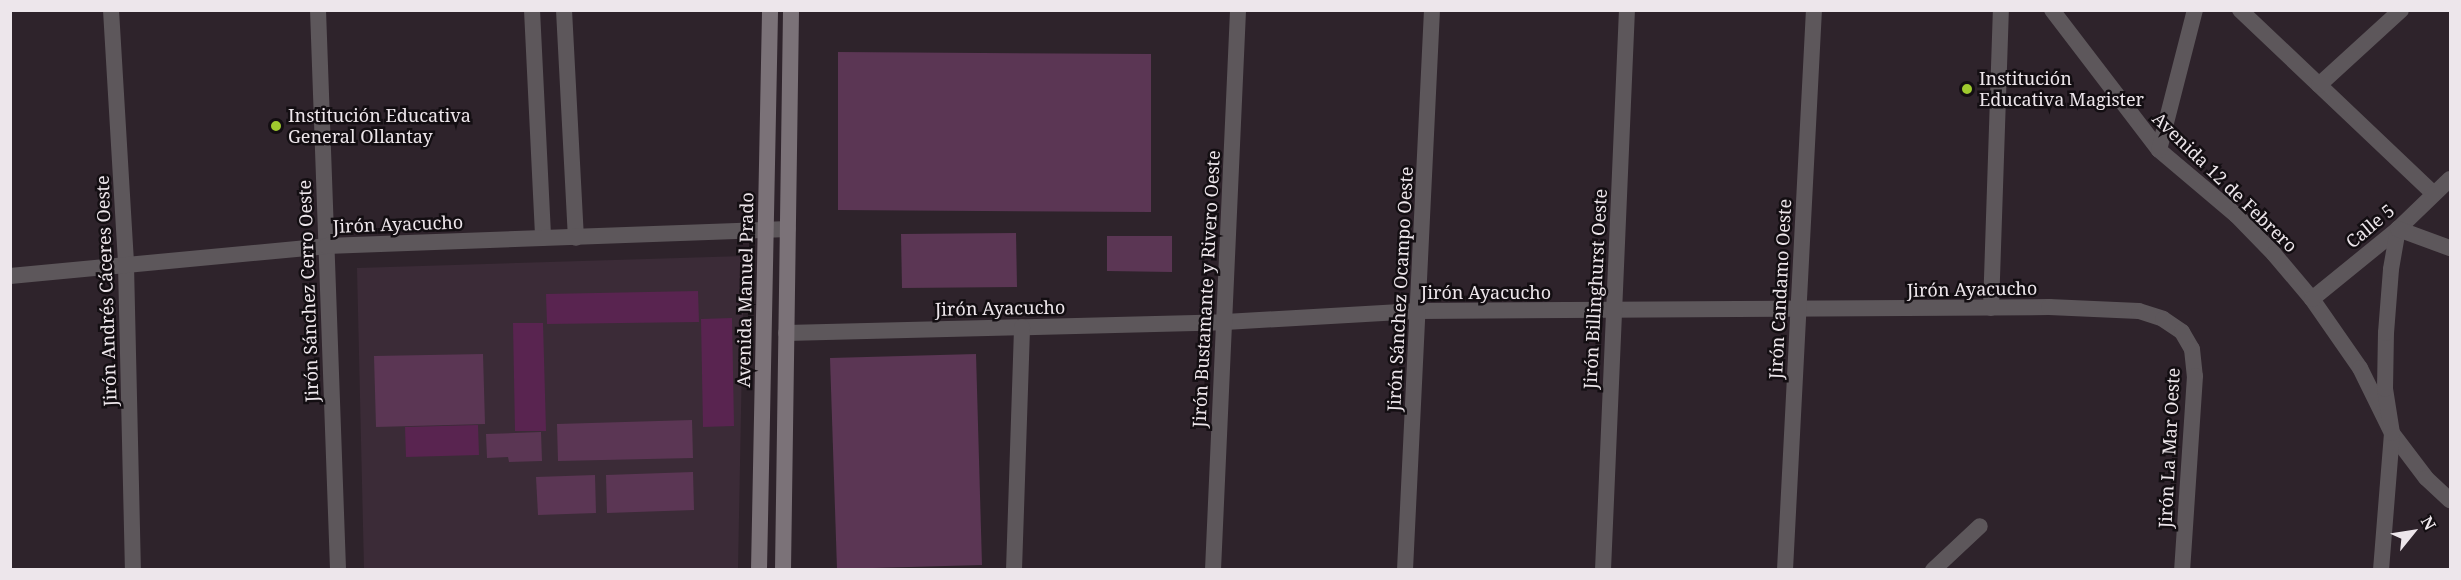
<!DOCTYPE html>
<html>
<head>
<meta charset="utf-8">
<style>
	body { margin:0 }
	#map { position:relative; width:2461px; height:580px; overflow:hidden; background:#2e232b; font-family:"Noto Serif",serif }
	div>[style] { position:absolute }
	.built>* { inset:0; background:#3b2b37 }
	.green>* { inset:0; background:#5b3654 }
	.building>* { inset:0; background:#592450 }
	.minor>* { height:16px; margin:-8px; padding:0 8px; transform-origin:8px; border-radius:8px; background:#5d575b }
	.secondary>* { height:16px; margin:-8px; padding:0 8px; transform-origin:8px; border-radius:8px; background:#7b7278 }
	.dots>* { width:16px; height:16px; translate:-50% -50%; box-sizing:border-box; border:3px solid #130e12; border-radius:50% }
	span { translate:-50% -50%; white-space:nowrap; text-align:center; line-height:1.15; -webkit-text-stroke:5px #130e12; paint-order:stroke }
	.poi-label { font-size:18px; color:#ede6eb }
	.left { translate:0 -50%; text-align:left }
	.street-label { font-size:18px; color:#ede6eb }
	.frame { position:absolute; inset:0; border:12px solid #ede6eb; pointer-events:none }
	.north { position:absolute; left:2383px; top:502px; width:60px; height:60px; -webkit-text-stroke:4px #130e12; paint-order:stroke; rotate:60deg; font-size:16px; font-weight:700; line-height:24px; text-align:center; color:#ede6eb }
	.north::after { content:''; display:block; margin:auto; width:21px; height:27px; background:#ede6eb; clip-path:polygon(50% 0,100% 100%,50% 72%,0 100%) }
</style>
</head>
<body>
<div id="map">
	<div class="built">
		<div style="clip-path:polygon(744px 256px,738px 569px,364px 569px,357px 268px)"></div>
	</div>
	<div class="green">
		<div style="clip-path:polygon(838px 52px,1151px 54px,1151px 212px,838px 210px)"></div>
		<div style="clip-path:polygon(1016px 233px,1017px 287px,902px 288px,901px 234px)"></div>
		<div style="clip-path:polygon(1107px 236px,1172px 236px,1172px 272px,1107px 271px)"></div>
		<div style="clip-path:polygon(483px 354px,485px 424px,376px 427px,374px 356px)"></div>
		<div style="clip-path:polygon(976px 354px,982px 565px,837px 569px,830px 358px)"></div>
		<div style="clip-path:polygon(692px 420px,693px 458px,558px 461px,557px 424px)"></div>
		<div style="clip-path:polygon(541px 432px,542px 461px,509px 462px,508px 457px,487px 458px,486px 434px)"></div>
		<div style="clip-path:polygon(693px 472px,694px 510px,607px 513px,606px 475px)"></div>
		<div style="clip-path:polygon(595px 475px,596px 513px,538px 515px,536px 477px)"></div>
	</div>
	<div class="building">
		<div style="clip-path:polygon(698px 291px,699px 322px,547px 324px,546px 294px)"></div>
		<div style="clip-path:polygon(732px 318px,734px 426px,703px 427px,701px 319px)"></div>
		<div style="clip-path:polygon(513px 323px,543px 323px,546px 431px,515px 431px)"></div>
		<div style="clip-path:polygon(478px 425px,479px 455px,406px 457px,405px 427px)"></div>
	</div>
	<div class="minor">
		<div style="left:111px;top:10px;width:255px;rotate:86.6deg"></div>
		<div style="left:126px;top:265px;width:305px;rotate:88.7deg"></div>
		<div style="left:318px;top:10px;width:560px;rotate:87.95deg"></div>
		<div style="left:532px;top:10px;width:228px;rotate:87.2deg"></div>
		<div style="left:564px;top:10px;width:228px;rotate:87deg"></div>
		<div style="left:2052px;top:10px;width:176px;rotate:52.6deg"></div>
		<div style="left:2159px;top:150px;width:101px;rotate:40.2deg"></div>
		<div style="left:2236px;top:215px;width:54px;rotate:45.7deg"></div>
		<div style="left:2274px;top:254px;width:59px;rotate:49.8deg"></div>
		<div style="left:2312px;top:299px;width:84px;rotate:55.2deg"></div>
		<div style="left:2360px;top:368px;width:72px;rotate:63.8deg"></div>
		<div style="left:2392px;top:433px;width:56px;rotate:52.9deg"></div>
		<div style="left:2426px;top:478px;width:33px;rotate:43deg"></div>
		<div style="left:2240px;top:10px;width:267px;rotate:43.5deg"></div>
		<div style="left:2319px;top:85px;width:111px;rotate:-42.4deg"></div>
		<div style="left:2159px;top:150px;width:145px;rotate:-75.6deg"></div>
		<div style="left:10px;top:276px;width:317px;rotate:-5.4deg"></div>
		<div style="left:326px;top:246px;width:462px;rotate:-2.1deg"></div>
		<div style="left:2312px;top:299px;width:111px;rotate:-39.1deg"></div>
		<div style="left:2398px;top:229px;width:72px;rotate:-43.9deg"></div>
		<div style="left:1991px;top:308px;width:298px;rotate:-88.1deg"></div>
		<div style="left:786px;top:333px;width:439px;rotate:-1.4deg"></div>
		<div style="left:1225px;top:322px;width:193px;rotate:-3.3deg"></div>
		<div style="left:1418px;top:311px;width:631px;rotate:-0.36deg"></div>
		<div style="left:2049px;top:307px;width:90px;rotate:2.5deg"></div>
		<div style="left:2139px;top:311px;width:25px;rotate:18deg"></div>
		<div style="left:2163px;top:319px;width:23px;rotate:34deg"></div>
		<div style="left:2182px;top:332px;width:20px;rotate:60deg"></div>
		<div style="left:2192px;top:349px;width:27px;rotate:84deg"></div>
		<div style="left:2195px;top:376px;width:194px;rotate:93.8deg"></div>
		<div style="left:1014px;top:570px;width:243px;rotate:-88.1deg"></div>
		<div style="left:1213px;top:570px;width:561px;rotate:-87.44deg"></div>
		<div style="left:1405px;top:570px;width:561px;rotate:-87.24deg"></div>
		<div style="left:1603px;top:570px;width:561px;rotate:-87.55deg"></div>
		<div style="left:1785px;top:570px;width:561px;rotate:-87.04deg"></div>
		<div style="left:1933px;top:570px;width:64px;rotate:-43.1deg"></div>
		<div style="left:2381px;top:570px;width:137px;rotate:-85.4deg"></div>
		<div style="left:2392px;top:433px;width:45px;rotate:-99deg"></div>
		<div style="left:2385px;top:389px;width:56px;rotate:-89deg"></div>
		<div style="left:2386px;top:333px;width:64px;rotate:-85.5deg"></div>
		<div style="left:2391px;top:269px;width:41px;rotate:-80.1deg"></div>
		<div style="left:2398px;top:229px;width:55px;rotate:20.1deg"></div>
	</div>
	<div class="secondary">
		<div style="left:759px;top:570px;width:560px;rotate:-88.87deg"></div>
		<div style="left:783px;top:570px;width:560px;rotate:-89.18deg"></div>
	</div>
	<div class="dots">
		<div style="left:1967px;top:89px;background:#9fca2e"></div>
		<div style="left:276px;top:126px;background:#9fca2e"></div>
	</div>
	<div class="poi-label">
		<span class="left" style="left:1979px;top:89px">Institución<br>Educativa Magister</span>
		<span class="left" style="left:288px;top:126px">Institución Educativa<br>General Ollantay</span>
	</div>
	<div class="street-label">
		<span style="left:2225px;top:182px;rotate:44deg">Avenida 12 de Febrero</span>
		<span style="left:398px;top:224px;rotate:-2deg">Jirón Ayacucho</span>
		<span style="left:2370px;top:226px;rotate:-40deg">Calle 5</span>
		<span style="left:1206px;top:289px;rotate:-87deg">Jirón Bustamante y Rivero Oeste</span>
		<span style="left:1400px;top:289px;rotate:-87deg">Jirón Sánchez Ocampo Oeste</span>
		<span style="left:1595px;top:289px;rotate:-87deg">Jirón Billinghurst Oeste</span>
		<span style="left:1780px;top:289px;rotate:-87deg">Jirón Candamo Oeste</span>
		<span style="left:1972px;top:289px;rotate:-1deg">Jirón Ayacucho</span>
		<span style="left:745px;top:290px;rotate:-89deg">Avenida Manuel Prado</span>
		<span style="left:106px;top:291px;rotate:-92deg">Jirón Andrés Cáceres Oeste</span>
		<span style="left:308px;top:291px;rotate:-92deg">Jirón Sánchez Cerro Oeste</span>
		<span style="left:1486px;top:292px">Jirón Ayacucho</span>
		<span style="left:1000px;top:308px;rotate:-1deg">Jirón Ayacucho</span>
		<span style="left:2169px;top:448px;rotate:-87deg">Jirón La Mar Oeste</span>
	</div>
	<div class="frame"></div>
	<div class="north">N</div>
</div>
</body>
</html>
